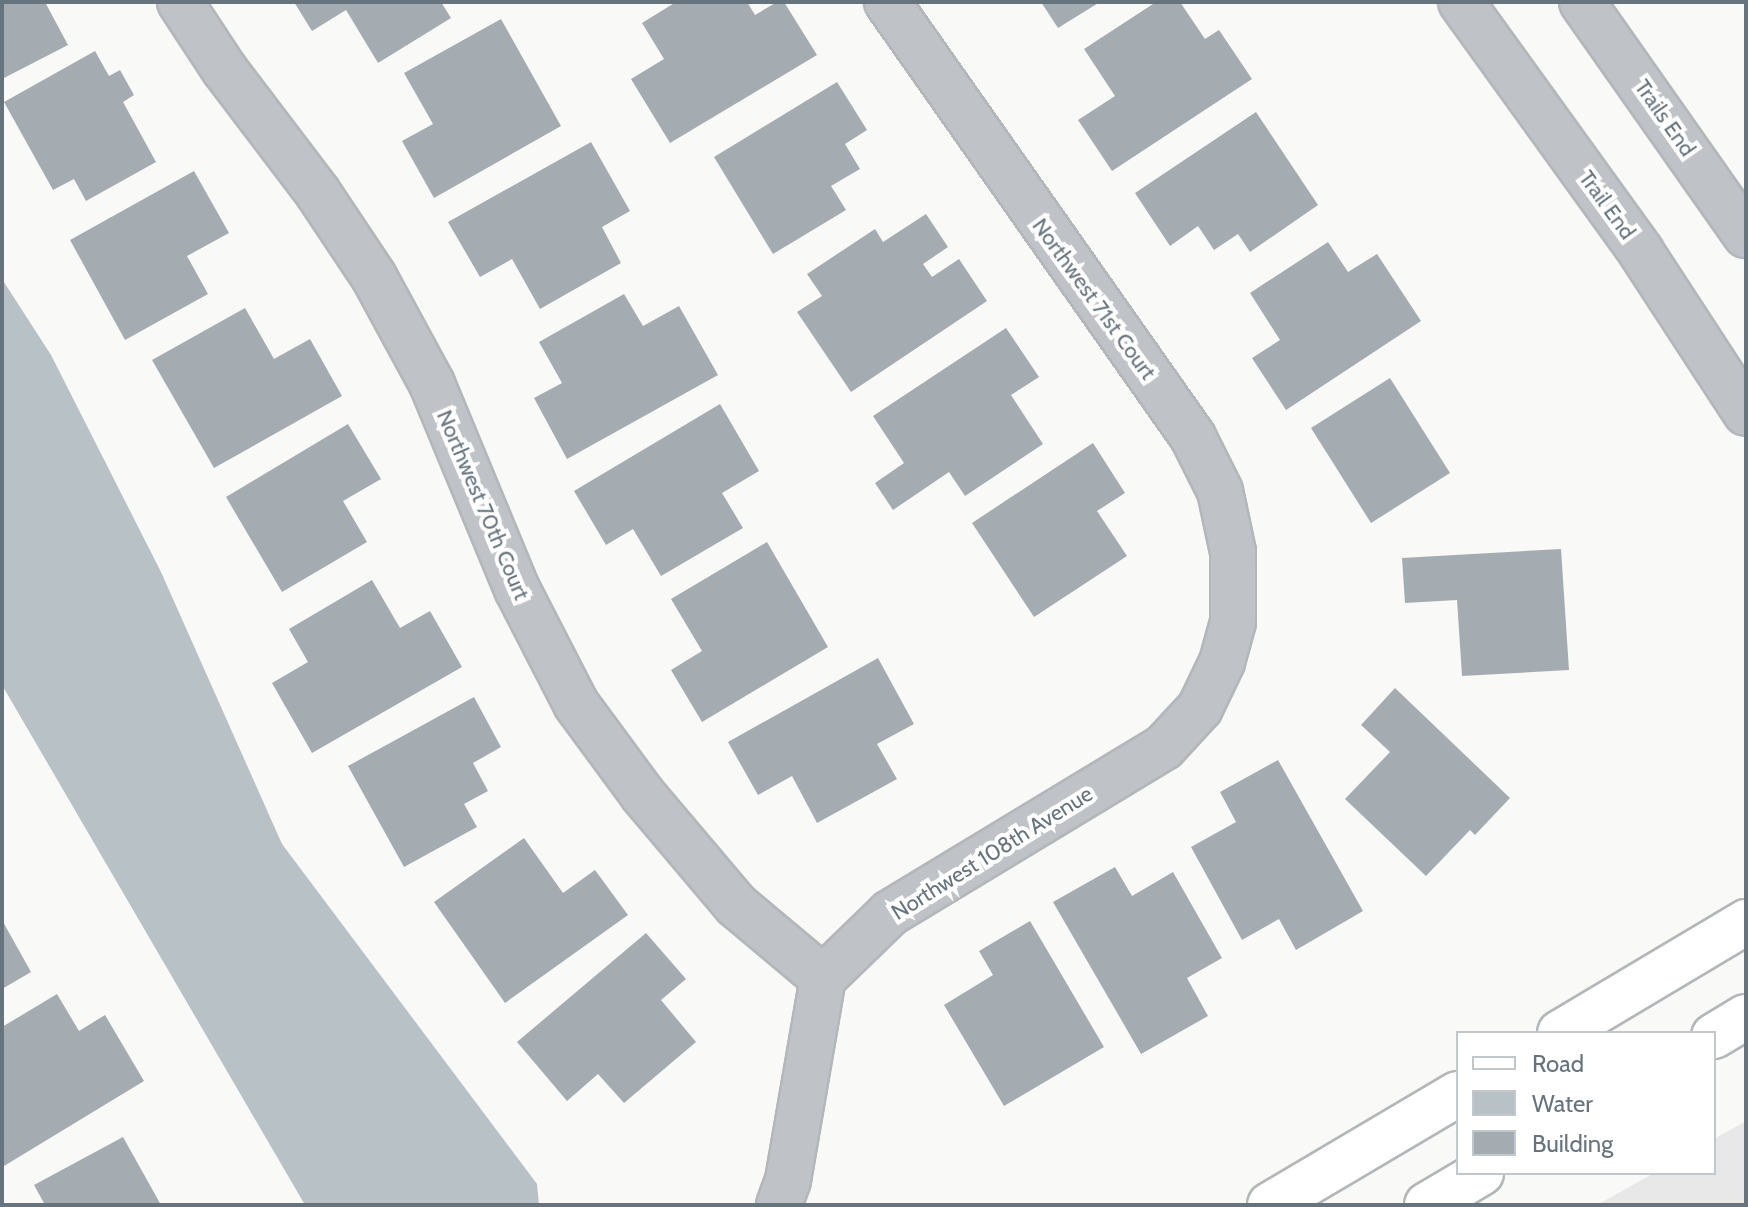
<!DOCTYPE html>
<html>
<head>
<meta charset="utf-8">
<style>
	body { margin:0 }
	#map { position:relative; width:1748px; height:1207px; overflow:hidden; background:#f9f9f7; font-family:Cabin,sans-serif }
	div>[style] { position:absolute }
	.built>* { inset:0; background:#e7e8e7 }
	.water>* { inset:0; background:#b8c1c6 }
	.building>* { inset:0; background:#a4acb1 }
	.roads { filter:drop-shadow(2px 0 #b3b7ba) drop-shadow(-2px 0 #b3b7ba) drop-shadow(0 2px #b3b7ba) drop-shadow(0 -2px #b3b7ba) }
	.minor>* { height:44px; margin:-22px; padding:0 22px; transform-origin:22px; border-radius:22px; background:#bfc2c6 }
	.major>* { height:44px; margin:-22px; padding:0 22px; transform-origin:22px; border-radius:22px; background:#fff }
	span { translate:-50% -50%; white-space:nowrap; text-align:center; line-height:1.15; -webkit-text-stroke:8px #fff; paint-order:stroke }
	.street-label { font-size:22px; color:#67747e }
	.frame { position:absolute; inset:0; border:4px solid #67747e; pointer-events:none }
	.legend { position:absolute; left:1456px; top:1031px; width:260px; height:144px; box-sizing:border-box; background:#fff; border:2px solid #c2c7cb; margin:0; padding:10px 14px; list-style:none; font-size:24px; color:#67747e }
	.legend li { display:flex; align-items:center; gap:16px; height:40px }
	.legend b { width:40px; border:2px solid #c2c7cb }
</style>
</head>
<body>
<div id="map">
	<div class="built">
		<div style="clip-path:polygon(1746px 1121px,1746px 1205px,1597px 1205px,1654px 1173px,1714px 1173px,1714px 1139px)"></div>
	</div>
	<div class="water">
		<div style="clip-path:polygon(2px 279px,51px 355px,161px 572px,282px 844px,537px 1184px,539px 1205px,305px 1205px,2px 685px)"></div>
	</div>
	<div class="building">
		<div style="clip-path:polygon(2px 2px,45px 2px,68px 45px,2px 79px)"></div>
		<div style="clip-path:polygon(294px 2px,441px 2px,451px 18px,378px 63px,346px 10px,312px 31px)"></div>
		<div style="clip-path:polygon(676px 2px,747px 2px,755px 15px,777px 2px,784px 2px,817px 55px,670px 143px,631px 79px,664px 59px,642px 23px)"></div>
		<div style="clip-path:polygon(1041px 2px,1100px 2px,1058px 28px)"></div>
		<div style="clip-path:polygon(1156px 2px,1180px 2px,1205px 39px,1219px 30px,1252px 79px,1112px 171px,1078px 120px,1115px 96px,1084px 49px)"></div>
		<div style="clip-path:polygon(501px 19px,561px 126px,434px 198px,402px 141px,433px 124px,404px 73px)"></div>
		<div style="clip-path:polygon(95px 51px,109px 76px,120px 70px,134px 95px,123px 102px,156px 162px,86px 201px,74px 179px,53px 190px,4px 102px)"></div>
		<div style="clip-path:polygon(837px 82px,867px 130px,845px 144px,860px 169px,831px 186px,846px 210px,773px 254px,714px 157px)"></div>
		<div style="clip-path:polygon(1256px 112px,1318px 205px,1250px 252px,1238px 234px,1214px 250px,1198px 226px,1170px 246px,1135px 193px)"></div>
		<div style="clip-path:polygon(591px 142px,630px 211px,602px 227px,621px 263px,540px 309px,512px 259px,480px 277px,448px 222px)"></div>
		<div style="clip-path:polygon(194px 171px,229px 233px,187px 256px,208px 294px,125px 340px,70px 240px)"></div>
		<div style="clip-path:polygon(926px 214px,948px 247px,923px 264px,932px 277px,959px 259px,987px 301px,851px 392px,797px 312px,822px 296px,807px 274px,875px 229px,883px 242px)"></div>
		<div style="clip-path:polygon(1328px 242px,1348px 272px,1377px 254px,1421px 321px,1286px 410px,1252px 358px,1280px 340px,1250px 293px)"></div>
		<div style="clip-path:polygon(624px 294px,643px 326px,679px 306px,718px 375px,567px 459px,534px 398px,562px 383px,539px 342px)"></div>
		<div style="clip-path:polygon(245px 308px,274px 359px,310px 339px,342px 396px,214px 468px,152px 360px)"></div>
		<div style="clip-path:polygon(1006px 328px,1039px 377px,1011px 395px,1043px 444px,965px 496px,949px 472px,893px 510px,875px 483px,904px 463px,873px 416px)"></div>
		<div style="clip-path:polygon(1390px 378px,1450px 473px,1371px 523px,1311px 428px)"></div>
		<div style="clip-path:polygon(720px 404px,759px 471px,722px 493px,743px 528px,661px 576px,633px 529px,606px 545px,574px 491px)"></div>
		<div style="clip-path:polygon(348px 424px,381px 479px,343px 501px,367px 542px,282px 592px,226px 497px)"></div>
		<div style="clip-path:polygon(1093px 443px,1125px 493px,1097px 511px,1127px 556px,1034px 617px,972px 523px)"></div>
		<div style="clip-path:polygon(767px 542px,828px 647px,702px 722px,671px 670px,702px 651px,671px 599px)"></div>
		<div style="clip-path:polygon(1561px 549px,1569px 670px,1462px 676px,1457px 600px,1405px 603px,1402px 558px)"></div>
		<div style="clip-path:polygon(372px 580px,400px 628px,430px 611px,462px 667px,312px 753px,272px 683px,308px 662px,289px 629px)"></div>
		<div style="clip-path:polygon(878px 658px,914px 724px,877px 744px,897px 779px,817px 823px,792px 776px,758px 795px,728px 742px)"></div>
		<div style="clip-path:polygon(1395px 688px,1510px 798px,1475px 835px,1470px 830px,1426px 876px,1345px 799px,1390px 752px,1361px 725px)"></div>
		<div style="clip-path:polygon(474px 697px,501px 747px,473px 763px,488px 791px,464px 804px,477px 827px,404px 867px,348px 766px)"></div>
		<div style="clip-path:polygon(1278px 760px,1363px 911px,1296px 950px,1279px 919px,1242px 940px,1191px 847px,1236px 822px,1220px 792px)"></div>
		<div style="clip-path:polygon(524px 838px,563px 893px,595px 870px,628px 915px,505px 1003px,434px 902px)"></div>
		<div style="clip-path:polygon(1115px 867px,1132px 896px,1173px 872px,1222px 958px,1187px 978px,1208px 1016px,1141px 1054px,1053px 902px)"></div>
		<div style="clip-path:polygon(2px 920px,31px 972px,2px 989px)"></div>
		<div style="clip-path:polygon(1030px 921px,1104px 1047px,1004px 1106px,944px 1005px,993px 975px,979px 951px)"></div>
		<div style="clip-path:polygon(646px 933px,686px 979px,661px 1000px,696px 1042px,624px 1103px,598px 1074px,567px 1101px,517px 1042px)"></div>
		<div style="clip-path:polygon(57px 994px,79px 1031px,105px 1015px,144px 1081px,4px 1166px,2px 1027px)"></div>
		<div style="clip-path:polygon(123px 1137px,161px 1205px,45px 1205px,34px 1185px)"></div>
	</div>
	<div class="roads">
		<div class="minor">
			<div style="left:180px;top:2px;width:80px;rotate:56.7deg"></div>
			<div style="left:224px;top:69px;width:156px;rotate:52.8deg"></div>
			<div style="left:318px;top:193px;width:101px;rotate:56.3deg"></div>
			<div style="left:374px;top:277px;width:122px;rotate:61.5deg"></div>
			<div style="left:432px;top:384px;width:222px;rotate:67.5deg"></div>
			<div style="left:517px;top:589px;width:129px;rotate:62.8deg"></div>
			<div style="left:576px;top:704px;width:113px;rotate:53.6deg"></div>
			<div style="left:643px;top:795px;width:144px;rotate:49.8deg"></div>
			<div style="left:736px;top:905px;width:114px;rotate:40deg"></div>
			<div style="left:1461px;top:2px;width:308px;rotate:54.2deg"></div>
			<div style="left:1641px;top:252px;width:192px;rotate:56.9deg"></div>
			<div style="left:1582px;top:2px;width:285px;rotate:54.9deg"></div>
			<div style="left:779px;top:1205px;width:27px;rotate:-70deg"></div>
			<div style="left:788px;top:1180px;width:205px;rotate:-80.2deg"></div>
			<div style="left:823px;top:978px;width:93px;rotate:-44.1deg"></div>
			<div style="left:890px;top:913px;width:320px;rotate:-31.2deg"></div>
			<div style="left:1164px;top:747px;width:53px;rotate:-47.3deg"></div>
			<div style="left:1200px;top:708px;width:51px;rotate:-64.4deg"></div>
			<div style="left:1222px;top:662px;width:41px;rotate:-74.6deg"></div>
			<div style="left:1233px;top:622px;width:70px;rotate:-90deg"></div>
			<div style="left:1233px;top:552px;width:62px;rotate:-102deg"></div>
			<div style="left:1220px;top:491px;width:60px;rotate:-116.6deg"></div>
			<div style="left:1193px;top:437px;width:532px;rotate:-125.12deg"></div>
		</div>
		<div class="major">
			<div style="left:1560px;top:1033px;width:217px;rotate:-30.8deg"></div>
			<div style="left:1714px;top:1036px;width:37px;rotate:-31deg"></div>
			<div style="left:1270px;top:1205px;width:218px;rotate:-30.6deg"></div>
			<div style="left:1427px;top:1205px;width:63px;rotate:-30.7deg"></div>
		</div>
	</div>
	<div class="street-label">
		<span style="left:1665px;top:118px;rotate:55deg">Trails End</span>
		<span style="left:1607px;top:205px;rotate:54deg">Trail End</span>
		<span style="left:1094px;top:299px;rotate:54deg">Northwest 71st Court</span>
		<span style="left:483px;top:505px;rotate:67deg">Northwest 70th Court</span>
		<span style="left:992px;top:853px;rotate:-32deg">Northwest 108th Avenue</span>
	</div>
	<div class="frame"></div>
	<ul class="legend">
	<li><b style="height:10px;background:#fff"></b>Road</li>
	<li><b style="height:22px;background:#b8c1c6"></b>Water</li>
	<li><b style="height:22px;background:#a4acb1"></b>Building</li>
	</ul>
</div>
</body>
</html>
